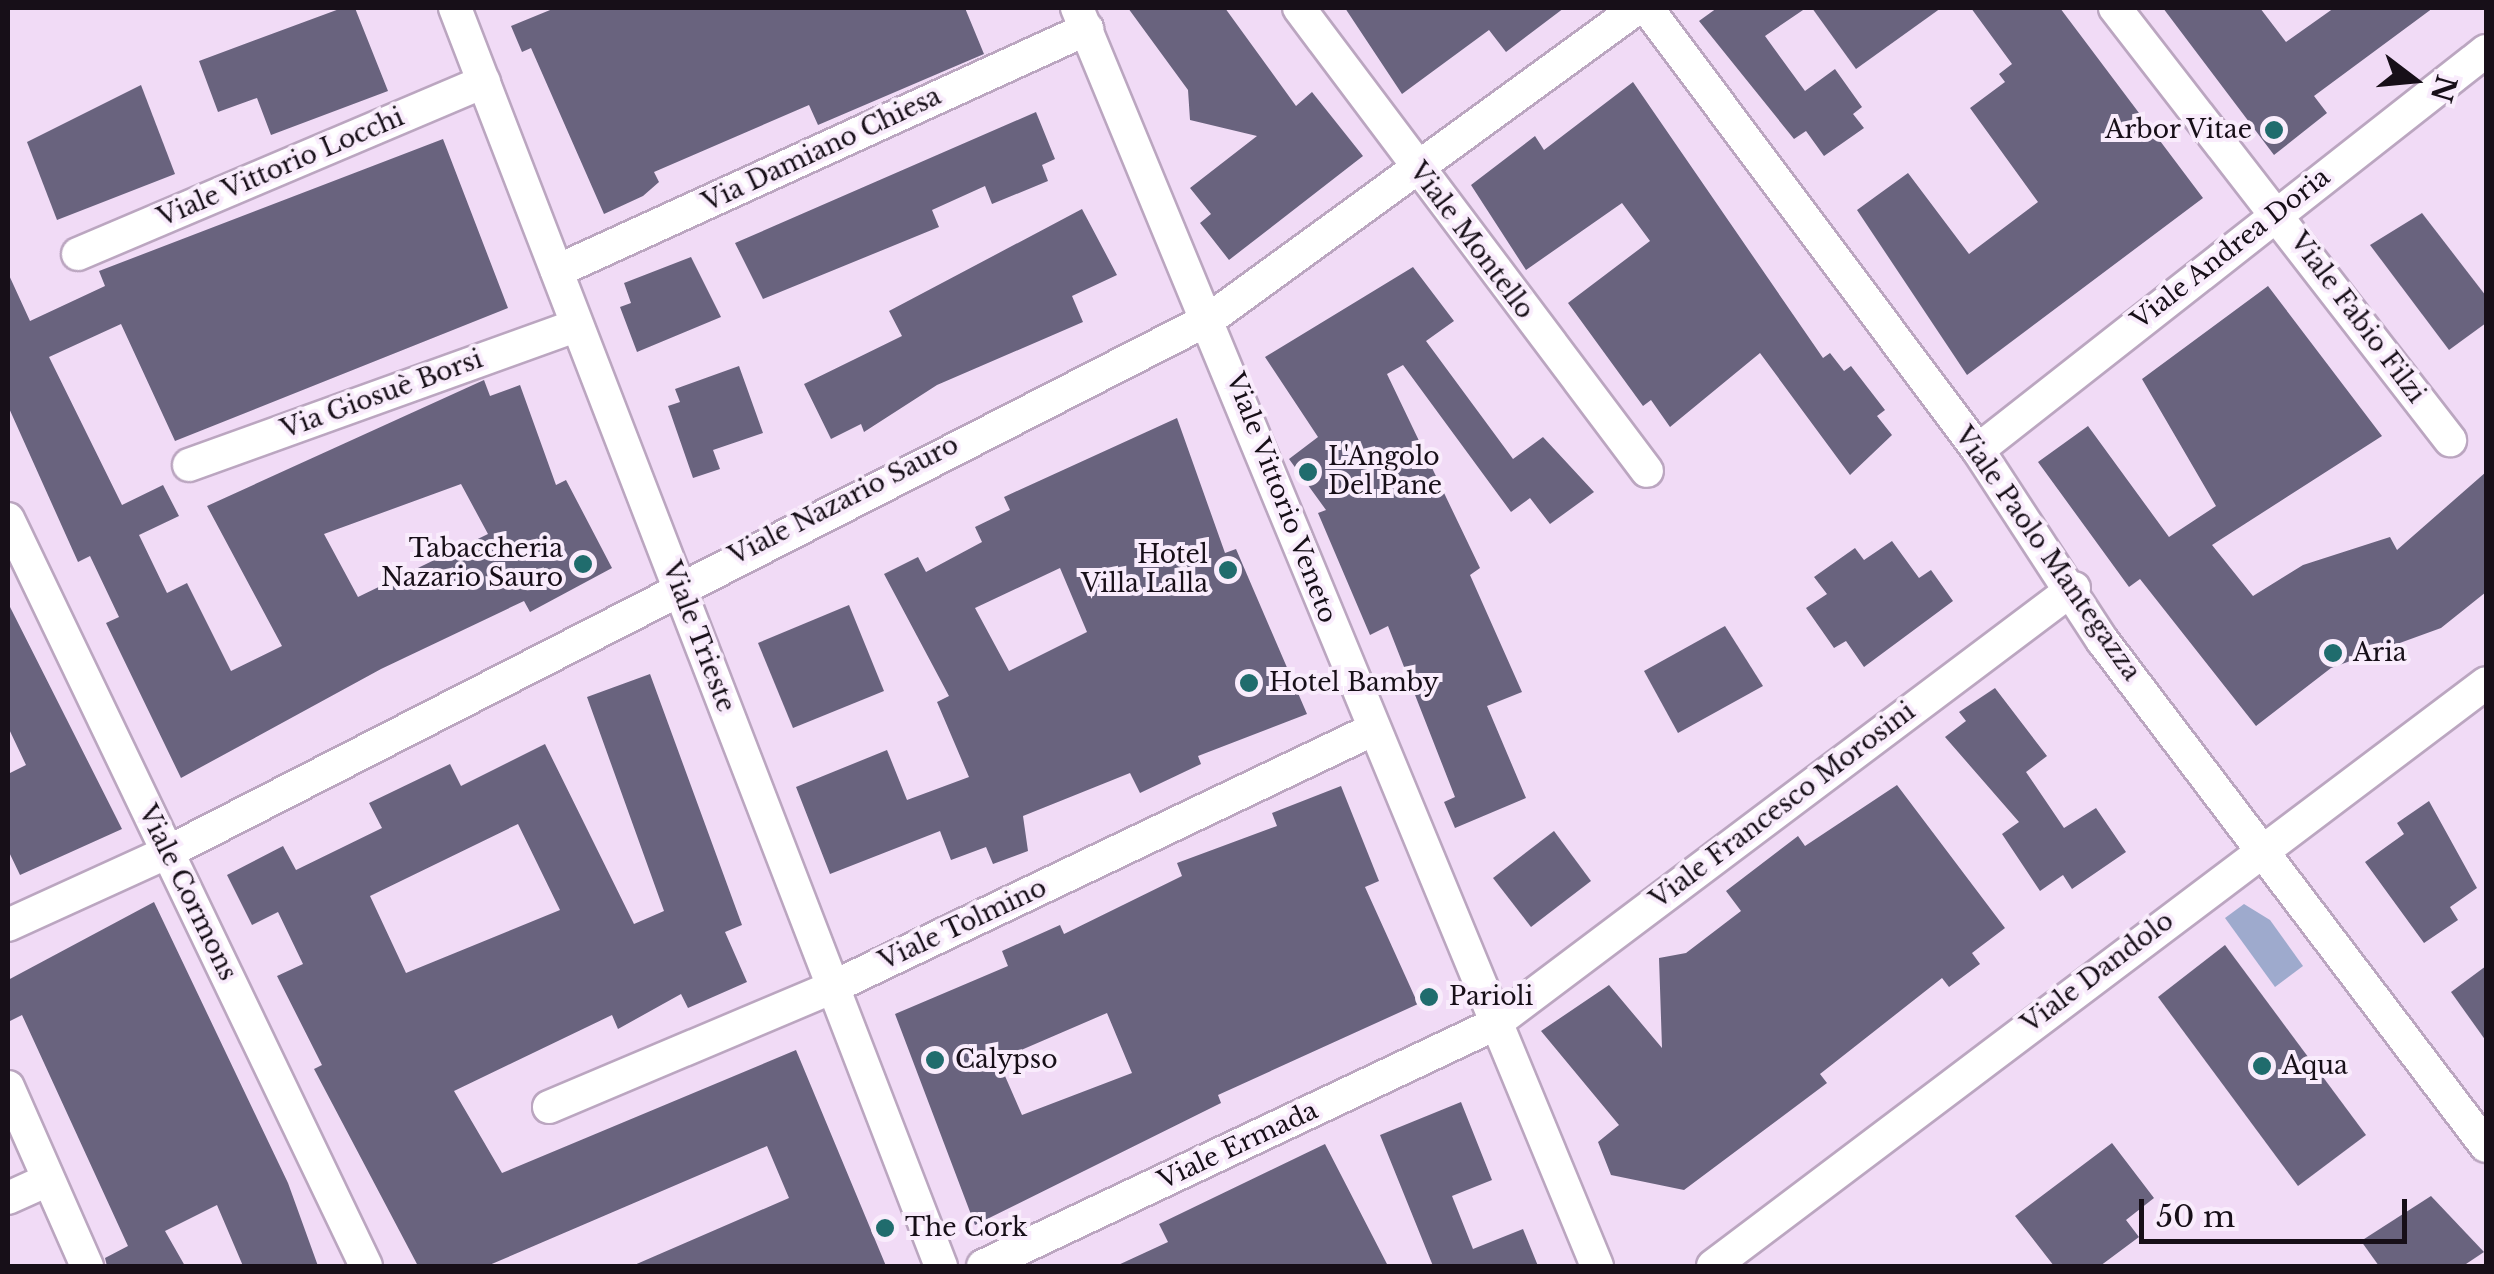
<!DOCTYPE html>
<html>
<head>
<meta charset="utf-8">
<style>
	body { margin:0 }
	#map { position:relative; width:2494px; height:1274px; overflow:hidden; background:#f1dbf6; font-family:"Libre Baskerville",serif }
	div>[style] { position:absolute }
	.water>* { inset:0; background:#9eaacd }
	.building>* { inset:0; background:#69637e }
	.roads { filter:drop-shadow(2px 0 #bba6c0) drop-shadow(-2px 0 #bba6c0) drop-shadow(0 2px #bba6c0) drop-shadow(0 -2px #bba6c0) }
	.minor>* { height:32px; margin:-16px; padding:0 16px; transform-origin:16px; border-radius:16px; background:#fff }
	.dots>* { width:28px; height:28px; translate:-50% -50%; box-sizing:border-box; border:5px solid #f9ecfc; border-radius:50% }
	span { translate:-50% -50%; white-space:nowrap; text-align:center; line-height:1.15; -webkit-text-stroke:8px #f9ecfc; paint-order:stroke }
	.poi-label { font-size:25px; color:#170f18 }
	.right { translate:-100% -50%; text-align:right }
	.left { translate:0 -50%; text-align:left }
	.street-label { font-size:25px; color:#170f18 }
	.frame { position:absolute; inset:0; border:10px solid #170f18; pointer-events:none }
	.north { position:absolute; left:2364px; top:30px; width:100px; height:100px; -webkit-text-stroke:8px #f9ecfc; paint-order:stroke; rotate:106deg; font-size:28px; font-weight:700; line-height:40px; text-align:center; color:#170f18 }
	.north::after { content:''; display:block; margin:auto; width:35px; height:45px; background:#170f18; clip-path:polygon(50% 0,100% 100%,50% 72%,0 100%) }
	.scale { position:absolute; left:2139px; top:1199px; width:268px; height:45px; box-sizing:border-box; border:5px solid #170f18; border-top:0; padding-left:12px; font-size:30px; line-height:35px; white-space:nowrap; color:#170f18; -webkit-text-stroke:8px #f9ecfc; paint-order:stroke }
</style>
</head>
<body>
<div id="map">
	<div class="water">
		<div style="clip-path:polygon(2244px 904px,2270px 920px,2303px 966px,2275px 987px,2225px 918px)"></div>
	</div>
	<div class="building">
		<div style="clip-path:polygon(342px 8px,355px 8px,388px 91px,271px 135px,257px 98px,218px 112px,199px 61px)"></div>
		<div style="clip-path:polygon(555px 8px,965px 8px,984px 54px,818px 125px,809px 105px,654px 172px,659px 182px,643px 196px,604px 214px,531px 48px,522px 52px,511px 26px)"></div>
		<div style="clip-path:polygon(1128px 8px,1225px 8px,1296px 106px,1312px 92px,1363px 156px,1229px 260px,1200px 223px,1211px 214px,1190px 188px,1257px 136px,1190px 120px,1188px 90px)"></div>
		<div style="clip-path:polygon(1345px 8px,1564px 8px,1506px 52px,1489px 30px,1402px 94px)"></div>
		<div style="clip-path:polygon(1717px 8px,1806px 8px,1765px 36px,1805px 91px,1835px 69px,1862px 107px,1853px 114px,1864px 128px,1824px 156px,1806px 131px,1794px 139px,1699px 21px)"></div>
		<div style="clip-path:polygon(1812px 8px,1941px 8px,1856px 69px)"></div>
		<div style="clip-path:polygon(1971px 8px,2060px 8px,2203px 198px,1967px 375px,1857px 210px,1908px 173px,1969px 254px,2038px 202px,1970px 108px,2005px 82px,1999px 74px,2012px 64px)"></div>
		<div style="clip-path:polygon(2163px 8px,2260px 8px,2286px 42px,2334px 8px,2433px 8px,2314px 96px,2327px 113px,2274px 155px)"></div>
		<div style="clip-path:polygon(1633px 82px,1823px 358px,1830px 353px,1844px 371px,1851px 366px,1885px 410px,1877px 416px,1892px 435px,1850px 475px,1760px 353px,1670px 427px,1651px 400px,1643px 406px,1568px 303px,1650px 241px,1622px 203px,1526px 270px,1471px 185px,1535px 136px,1544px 150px)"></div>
		<div style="clip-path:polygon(141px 85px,175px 174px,57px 220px,27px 142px)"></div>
		<div style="clip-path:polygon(1036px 112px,1055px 159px,1042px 165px,1048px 181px,992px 204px,985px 186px,932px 210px,939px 227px,763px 299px,735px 243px)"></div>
		<div style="clip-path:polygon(evenodd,443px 139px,508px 308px,175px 441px,121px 324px,49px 357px,122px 505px,163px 485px,179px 516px,139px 535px,167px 593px,187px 583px,231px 671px,282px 646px,207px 506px,484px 380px,490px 396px,520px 385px,556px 485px,566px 480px,612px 568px,530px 612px,524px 601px,381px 669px,181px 778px,106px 623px,119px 617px,90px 556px,78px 562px,8px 406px,8px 273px,30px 321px,105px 286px,99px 271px,443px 139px,461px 484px,488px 534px,358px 597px,324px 534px,461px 484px)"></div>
		<div style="clip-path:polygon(1082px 209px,1117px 275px,1072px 296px,1083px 322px,937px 385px,864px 432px,861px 424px,831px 439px,804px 384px,902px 336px,889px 311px)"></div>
		<div style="clip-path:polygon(2422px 213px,2486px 296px,2486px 323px,2449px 350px,2370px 245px)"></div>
		<div style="clip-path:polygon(691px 257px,721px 317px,637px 352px,620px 307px,631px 303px,624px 283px)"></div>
		<div style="clip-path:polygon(1413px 267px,1454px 321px,1426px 341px,1513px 459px,1543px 437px,1594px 492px,1550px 524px,1530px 498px,1511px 512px,1403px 365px,1387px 374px,1480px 568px,1470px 575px,1522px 692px,1487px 706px,1526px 798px,1455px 828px,1444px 802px,1455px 797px,1388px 626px,1370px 635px,1318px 513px,1326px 510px,1289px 459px,1318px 437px,1265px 357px)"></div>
		<div style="clip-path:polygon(2268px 286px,2382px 436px,2212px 545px,2253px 596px,2303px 565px,2390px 537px,2397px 550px,2486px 472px,2486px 592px,2441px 628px,2331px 668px,2256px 726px,2140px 579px,2129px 587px,2038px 462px,2088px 426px,2169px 537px,2216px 506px,2142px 379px)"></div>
		<div style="clip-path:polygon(739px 366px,763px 433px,713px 450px,720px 469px,693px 478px,668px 406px,680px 402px,675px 389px)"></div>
		<div style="clip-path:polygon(evenodd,1177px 418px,1225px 553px,1236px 549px,1307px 714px,1198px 756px,1201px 764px,1140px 793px,1130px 773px,1023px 816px,1028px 851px,993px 864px,986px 847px,951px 860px,940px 831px,830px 874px,796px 787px,887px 750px,907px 800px,969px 777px,937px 702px,949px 696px,884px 574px,918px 557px,926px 572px,982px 542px,975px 527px,1010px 510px,1004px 497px,1177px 418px,1060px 568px,1087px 632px,1009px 671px,975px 608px,1060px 568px)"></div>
		<div style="clip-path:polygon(1892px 541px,1919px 578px,1931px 570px,1953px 601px,1864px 667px,1846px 641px,1834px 648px,1806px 608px,1827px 594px,1814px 577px,1855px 548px,1864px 560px)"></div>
		<div style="clip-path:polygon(8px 603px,122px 829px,20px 875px,8px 850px,8px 774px,26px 765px,8px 727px)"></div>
		<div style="clip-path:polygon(849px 605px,884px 691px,793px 728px,758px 643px)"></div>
		<div style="clip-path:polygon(1725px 626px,1763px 686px,1678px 733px,1644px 671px)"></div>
		<div style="clip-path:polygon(evenodd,650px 674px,742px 925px,725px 932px,747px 982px,688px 1008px,681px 994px,618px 1029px,612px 1015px,454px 1091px,502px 1173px,796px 1050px,886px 1266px,632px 1266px,789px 1198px,767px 1146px,487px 1266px,418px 1266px,314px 1069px,322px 1065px,277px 976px,303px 964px,278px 912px,252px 925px,227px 875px,283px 846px,296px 870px,382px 828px,369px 803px,450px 764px,461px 786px,545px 744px,634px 924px,664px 911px,587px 697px,650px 674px,518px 824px,560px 910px,406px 973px,370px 896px,518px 824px)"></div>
		<div style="clip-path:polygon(1995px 688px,2047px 756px,2026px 772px,2064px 828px,2096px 808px,2126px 852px,2072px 889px,2063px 875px,2040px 891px,2002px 834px,2019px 822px,1945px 737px,1966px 721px,1959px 712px)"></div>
		<div style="clip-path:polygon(1897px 785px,2005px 928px,1972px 953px,1980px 964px,1949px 987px,1942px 978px,1820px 1074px,1827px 1083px,1684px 1190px,1611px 1175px,1598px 1142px,1619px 1125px,1541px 1031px,1609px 985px,1662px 1048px,1659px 958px,1686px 953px,1741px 911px,1726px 891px,1798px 836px,1805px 846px)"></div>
		<div style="clip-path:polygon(evenodd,1341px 786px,1379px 881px,1365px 887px,1418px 1004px,1218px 1095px,1221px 1103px,975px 1225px,895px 1014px,1008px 966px,1002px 951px,1060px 925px,1064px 934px,1182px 876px,1177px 863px,1277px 826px,1272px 813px,1341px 786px,1107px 1013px,1132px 1073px,1022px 1115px,998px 1060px,1107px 1013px)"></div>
		<div style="clip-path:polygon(2429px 801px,2477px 888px,2450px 907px,2458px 920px,2424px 943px,2365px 862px,2404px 834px,2397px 823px)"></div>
		<div style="clip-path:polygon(1554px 831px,1591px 881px,1531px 927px,1493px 878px)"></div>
		<div style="clip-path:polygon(154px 902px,288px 1183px,318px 1266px,243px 1266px,217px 1205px,165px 1231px,185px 1266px,107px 1266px,105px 1258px,128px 1246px,22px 1015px,8px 1022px,8px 980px)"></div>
		<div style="clip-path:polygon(2225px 945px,2366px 1135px,2298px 1186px,2158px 997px)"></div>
		<div style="clip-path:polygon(2486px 966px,2486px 1041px,2451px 992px)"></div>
		<div style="clip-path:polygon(1461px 1102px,1492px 1180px,1452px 1196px,1473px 1249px,1523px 1229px,1538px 1266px,1433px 1266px,1380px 1135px)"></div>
		<div style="clip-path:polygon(2112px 1143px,2154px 1198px,2126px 1220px,2139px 1237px,2100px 1266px,2054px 1266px,2015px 1216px)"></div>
		<div style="clip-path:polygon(1325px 1144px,1388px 1266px,1116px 1266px,1168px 1242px,1159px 1224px)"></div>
		<div style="clip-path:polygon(2431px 1196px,2484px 1252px,2463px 1266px,2379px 1266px,2361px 1241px)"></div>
	</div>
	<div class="roads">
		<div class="minor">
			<div style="left:455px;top:8px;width:1349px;rotate:68.88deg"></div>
			<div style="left:1077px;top:8px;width:1361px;rotate:67.54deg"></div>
			<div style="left:1299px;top:8px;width:579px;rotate:53.07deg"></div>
			<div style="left:1647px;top:8px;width:552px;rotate:53.17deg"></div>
			<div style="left:1978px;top:450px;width:227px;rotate:56.9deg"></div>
			<div style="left:2102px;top:640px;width:635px;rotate:52.81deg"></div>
			<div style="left:2115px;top:8px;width:547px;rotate:52.21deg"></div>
			<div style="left:78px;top:254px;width:441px;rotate:-23deg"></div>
			<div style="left:557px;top:271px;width:583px;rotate:-24.54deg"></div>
			<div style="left:1978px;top:450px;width:646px;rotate:-38.15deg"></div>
			<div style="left:189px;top:465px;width:411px;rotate:-19.8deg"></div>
			<div style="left:8px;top:519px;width:828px;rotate:64.39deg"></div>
			<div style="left:8px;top:925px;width:176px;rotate:-24.5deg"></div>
			<div style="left:168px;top:852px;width:1172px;rotate:-27.11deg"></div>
			<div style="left:1211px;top:318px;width:527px;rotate:-36.04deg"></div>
			<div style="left:8px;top:1087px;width:196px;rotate:66.2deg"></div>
			<div style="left:549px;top:1107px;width:308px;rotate:-22.9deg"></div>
			<div style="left:833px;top:987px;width:597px;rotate:-25.49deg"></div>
			<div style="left:8px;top:1198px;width:44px;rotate:-24.2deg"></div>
			<div style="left:983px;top:1266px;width:564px;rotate:-25.29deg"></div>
			<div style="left:1493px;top:1025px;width:727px;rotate:-36.95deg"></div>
			<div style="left:1713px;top:1266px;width:968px;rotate:-37.02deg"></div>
		</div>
	</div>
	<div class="dots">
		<div style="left:2274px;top:130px;background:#206c6d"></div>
		<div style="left:1308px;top:472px;background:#206c6d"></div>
		<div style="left:583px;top:564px;background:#206c6d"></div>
		<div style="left:1228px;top:570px;background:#206c6d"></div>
		<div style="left:2333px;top:653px;background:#206c6d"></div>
		<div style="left:1249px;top:683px;background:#206c6d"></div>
		<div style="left:1429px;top:997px;background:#206c6d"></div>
		<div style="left:935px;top:1060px;background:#206c6d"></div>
		<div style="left:2262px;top:1066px;background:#206c6d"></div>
		<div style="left:885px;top:1228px;background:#206c6d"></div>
	</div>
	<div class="poi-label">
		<span class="right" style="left:2252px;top:130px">Arbor Vitae</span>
		<span class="left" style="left:1328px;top:472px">L'Angolo<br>Del Pane</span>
		<span class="right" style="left:563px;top:564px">Tabaccheria<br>Nazario Sauro</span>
		<span class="right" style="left:1208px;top:570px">Hotel<br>Villa Lalla</span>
		<span class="left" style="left:2353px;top:653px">Aria</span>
		<span class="left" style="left:1269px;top:683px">Hotel Bamby</span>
		<span class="left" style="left:1449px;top:997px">Parioli</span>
		<span class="left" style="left:955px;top:1060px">Calypso</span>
		<span class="left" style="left:2282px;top:1066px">Aqua</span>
		<span class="left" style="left:905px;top:1228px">The Cork</span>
	</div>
	<div class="street-label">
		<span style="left:822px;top:150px;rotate:-25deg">Via Damiano Chiesa</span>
		<span style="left:281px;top:168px;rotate:-23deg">Viale Vittorio Locchi</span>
		<span style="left:1471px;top:241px;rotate:53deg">Viale Montello</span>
		<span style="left:2231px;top:249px;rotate:-38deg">Viale Andrea Doria</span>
		<span style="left:2357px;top:318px;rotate:53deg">Viale Fabio Filzi</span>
		<span style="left:382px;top:395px;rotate:-20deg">Via Giosuè Borsi</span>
		<span style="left:1281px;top:498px;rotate:69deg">Viale Vittorio Veneto</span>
		<span style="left:844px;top:501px;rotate:-27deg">Viale Nazario Sauro</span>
		<span style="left:2047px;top:554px;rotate:55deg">Viale Paolo Mantegazza</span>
		<span style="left:698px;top:637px;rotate:69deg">Viale Trieste</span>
		<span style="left:1783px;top:806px;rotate:-37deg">Viale Francesco Morosini</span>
		<span style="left:187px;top:893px;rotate:64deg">Viale Cormons</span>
		<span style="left:963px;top:925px;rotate:-25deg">Viale Tolmino</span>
		<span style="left:2098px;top:973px;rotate:-37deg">Viale Dandolo</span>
		<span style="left:1238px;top:1146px;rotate:-25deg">Viale Ermada</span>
	</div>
	<div class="frame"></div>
	<div class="north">N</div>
	<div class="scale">50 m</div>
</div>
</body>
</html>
